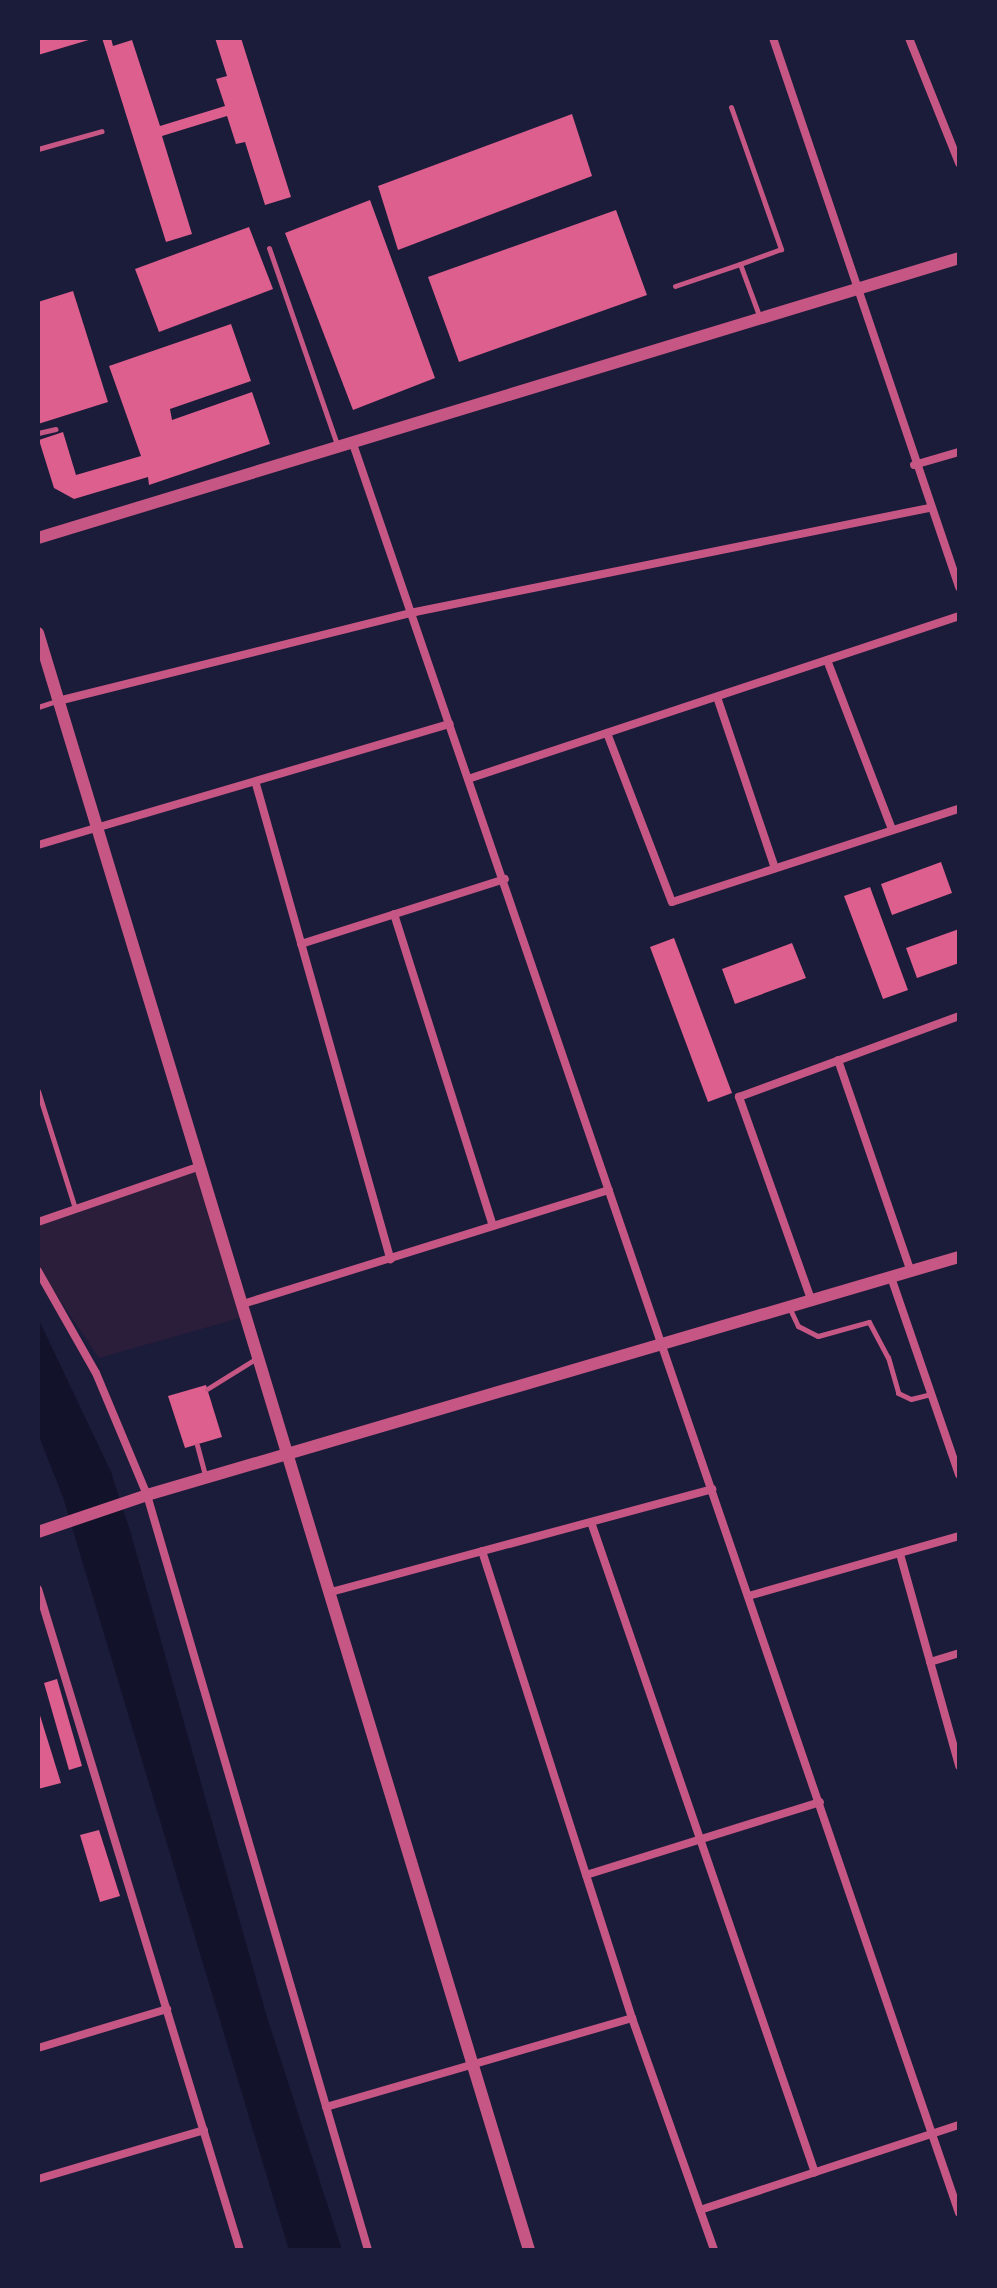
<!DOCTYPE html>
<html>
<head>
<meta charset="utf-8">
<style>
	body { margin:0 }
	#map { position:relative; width:997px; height:2288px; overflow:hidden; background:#1b1b3a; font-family:"Alegreya Sans",sans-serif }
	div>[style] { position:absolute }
	.green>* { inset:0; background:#2a1e3b }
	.water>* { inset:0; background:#12122b }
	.building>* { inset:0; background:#dd5f8e }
	.service>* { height:5px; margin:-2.5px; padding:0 2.5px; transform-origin:2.5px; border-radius:2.5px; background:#c65784 }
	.minor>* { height:8px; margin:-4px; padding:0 4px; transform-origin:4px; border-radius:4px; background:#c65784 }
	.tertiary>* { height:12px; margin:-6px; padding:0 6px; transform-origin:6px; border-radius:6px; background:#c65784 }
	span { translate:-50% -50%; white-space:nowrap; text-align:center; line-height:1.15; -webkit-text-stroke:6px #1b1b3a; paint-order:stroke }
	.frame { position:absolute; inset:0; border:40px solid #1b1b3a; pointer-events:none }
</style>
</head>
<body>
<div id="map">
	<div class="green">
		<div style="clip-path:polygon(201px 1166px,240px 1318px,99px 1358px,38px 1268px,38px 1222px)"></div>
	</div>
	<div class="water">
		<div style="clip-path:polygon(38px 1318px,111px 1472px,131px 1534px,266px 2014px,342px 2250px,289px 2250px,63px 1497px,38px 1434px)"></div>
	</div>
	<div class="building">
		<div style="clip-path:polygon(38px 38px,92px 38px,92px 39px,38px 55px)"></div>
		<div style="clip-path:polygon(102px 38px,111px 38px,113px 46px,132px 40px,160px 126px,225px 106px,216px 79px,227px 76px,215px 38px,241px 38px,291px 197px,265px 205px,245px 142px,236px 144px,227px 116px,162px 136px,192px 234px,166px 242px)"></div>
		<div style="clip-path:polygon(572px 114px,592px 176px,398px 250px,378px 186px)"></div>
		<div style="clip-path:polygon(370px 200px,435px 378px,353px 410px,285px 233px)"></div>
		<div style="clip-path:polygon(616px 210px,647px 295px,459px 362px,428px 277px)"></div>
		<div style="clip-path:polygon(249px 227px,273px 289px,159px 332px,135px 269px)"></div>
		<div style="clip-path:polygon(73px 291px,108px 402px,38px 424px,38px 302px)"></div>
		<div style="clip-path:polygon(231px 324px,251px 381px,170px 409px,172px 420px,252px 392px,270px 444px,149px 485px,148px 477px,74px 499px,54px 488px,39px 440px,63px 432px,76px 475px,141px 456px,109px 366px)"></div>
		<div style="clip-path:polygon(941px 862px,952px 893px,892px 915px,881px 884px)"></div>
		<div style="clip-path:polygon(870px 887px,908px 990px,883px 999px,844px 896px)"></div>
		<div style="clip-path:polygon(959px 929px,959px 963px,917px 978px,906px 948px)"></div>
		<div style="clip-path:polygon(674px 938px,732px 1093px,708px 1102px,650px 947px)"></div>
		<div style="clip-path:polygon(792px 943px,806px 978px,735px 1004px,722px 969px)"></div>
		<div style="clip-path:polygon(206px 1385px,222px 1437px,185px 1448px,168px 1396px)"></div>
		<div style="clip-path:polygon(57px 1679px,82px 1766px,69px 1770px,44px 1683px)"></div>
		<div style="clip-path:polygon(38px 1709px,61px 1783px,38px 1789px)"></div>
		<div style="clip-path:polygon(99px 1830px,120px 1896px,100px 1902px,80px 1835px)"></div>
	</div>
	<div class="service">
		<div style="left:731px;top:107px;width:151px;rotate:70.6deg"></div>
		<div style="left:781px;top:249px;width:44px;rotate:159.9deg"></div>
		<div style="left:740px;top:264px;width:58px;rotate:69.7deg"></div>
		<div style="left:38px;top:149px;width:66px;rotate:-15.7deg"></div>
		<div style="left:269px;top:248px;width:207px;rotate:70.9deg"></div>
		<div style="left:675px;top:286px;width:69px;rotate:-18.7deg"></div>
		<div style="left:38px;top:433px;width:18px;rotate:-13deg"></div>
		<div style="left:38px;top:707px;width:19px;rotate:-18deg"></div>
		<div style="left:38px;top:1091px;width:123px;rotate:72.5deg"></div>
		<div style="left:790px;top:1309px;width:19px;rotate:65deg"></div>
		<div style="left:798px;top:1326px;width:22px;rotate:27deg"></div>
		<div style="left:818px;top:1336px;width:53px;rotate:-15.4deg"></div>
		<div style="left:869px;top:1322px;width:40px;rotate:62deg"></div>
		<div style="left:888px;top:1357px;width:37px;rotate:74deg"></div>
		<div style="left:898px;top:1393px;width:14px;rotate:25deg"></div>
		<div style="left:911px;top:1399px;width:21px;rotate:-14deg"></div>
		<div style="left:207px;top:1389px;width:59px;rotate:-31.8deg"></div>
		<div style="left:197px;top:1445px;width:34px;rotate:75deg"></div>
	</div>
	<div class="minor">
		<div style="left:773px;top:38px;width:580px;rotate:71.28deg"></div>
		<div style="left:909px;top:38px;width:135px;rotate:68.2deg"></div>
		<div style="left:352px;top:441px;width:1873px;rotate:71.09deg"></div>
		<div style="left:914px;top:465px;width:47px;rotate:-16.1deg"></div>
		<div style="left:827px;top:660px;width:181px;rotate:69deg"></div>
		<div style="left:717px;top:697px;width:177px;rotate:71.3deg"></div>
		<div style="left:58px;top:701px;width:368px;rotate:-14deg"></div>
		<div style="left:415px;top:612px;width:524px;rotate:-11.44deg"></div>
		<div style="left:607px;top:733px;width:181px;rotate:69deg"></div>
		<div style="left:672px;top:902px;width:302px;rotate:-18deg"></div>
		<div style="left:471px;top:778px;width:514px;rotate:-18.36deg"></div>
		<div style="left:256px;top:784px;width:494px;rotate:74.2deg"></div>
		<div style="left:38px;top:845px;width:429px;rotate:-16.4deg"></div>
		<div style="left:394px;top:914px;width:327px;rotate:72.4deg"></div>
		<div style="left:301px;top:944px;width:214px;rotate:-17.7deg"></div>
		<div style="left:838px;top:1060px;width:224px;rotate:71deg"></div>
		<div style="left:38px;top:1222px;width:172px;rotate:-19deg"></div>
		<div style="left:38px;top:1271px;width:117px;rotate:60.4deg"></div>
		<div style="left:96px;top:1373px;width:132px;rotate:67.3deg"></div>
		<div style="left:147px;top:1495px;width:787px;rotate:73.68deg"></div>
		<div style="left:892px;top:1280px;width:206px;rotate:71deg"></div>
		<div style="left:812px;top:1302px;width:218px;rotate:-109.6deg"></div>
		<div style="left:739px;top:1097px;width:234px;rotate:-20.2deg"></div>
		<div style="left:246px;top:1303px;width:380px;rotate:-17.3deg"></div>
		<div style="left:591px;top:1522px;width:688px;rotate:71.01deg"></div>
		<div style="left:482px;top:1551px;width:490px;rotate:72.2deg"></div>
		<div style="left:632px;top:2018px;width:246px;rotate:70.5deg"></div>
		<div style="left:900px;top:1554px;width:220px;rotate:74.4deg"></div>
		<div style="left:38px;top:1589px;width:691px;rotate:73.01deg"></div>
		<div style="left:331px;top:1592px;width:395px;rotate:-15.1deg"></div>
		<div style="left:752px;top:1595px;width:215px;rotate:-15.9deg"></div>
		<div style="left:930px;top:1662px;width:30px;rotate:-17deg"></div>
		<div style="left:586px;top:1875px;width:245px;rotate:-17.3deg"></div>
		<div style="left:38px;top:2048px;width:135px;rotate:-16.8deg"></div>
		<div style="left:326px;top:2107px;width:319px;rotate:-16.2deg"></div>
		<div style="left:38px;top:2179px;width:173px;rotate:-16.4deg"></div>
		<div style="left:700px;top:2210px;width:273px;rotate:-18.2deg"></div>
	</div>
	<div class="tertiary">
		<div style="left:38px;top:538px;width:963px;rotate:-16.91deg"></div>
		<div style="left:38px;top:633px;width:1690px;rotate:73.11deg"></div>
		<div style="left:38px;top:1532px;width:115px;rotate:-18.7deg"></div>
		<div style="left:147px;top:1495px;width:846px;rotate:-16.34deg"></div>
	</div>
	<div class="frame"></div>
</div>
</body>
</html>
